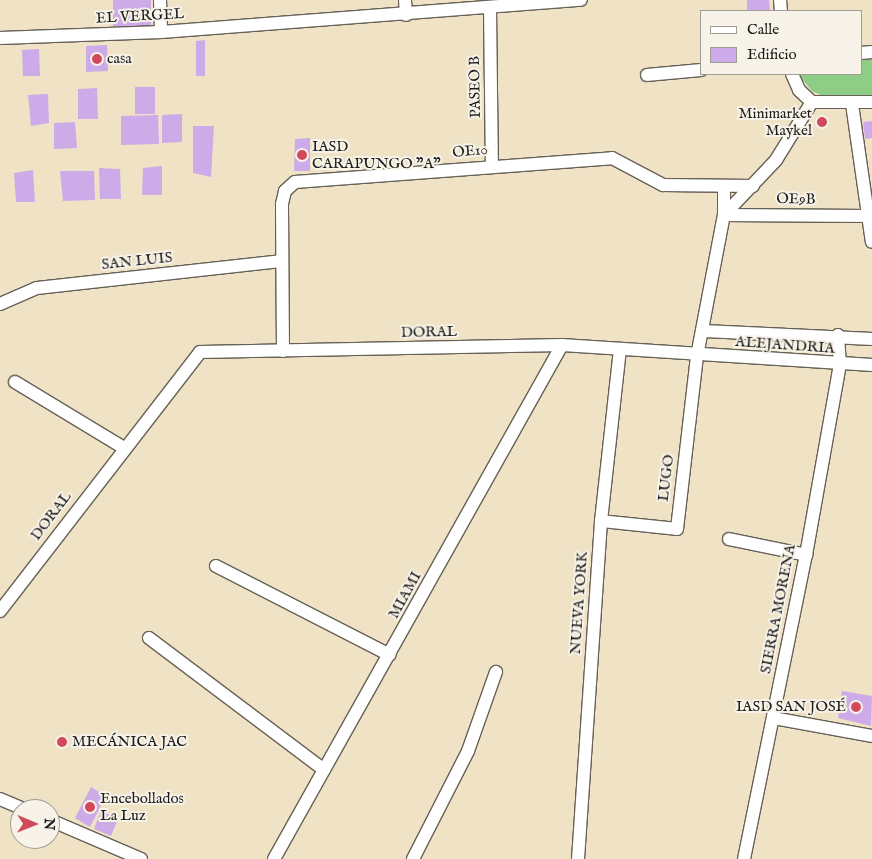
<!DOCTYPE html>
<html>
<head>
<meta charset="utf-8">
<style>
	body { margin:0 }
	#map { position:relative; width:872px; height:859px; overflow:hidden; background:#f0e2c5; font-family:"IM FELL English",serif }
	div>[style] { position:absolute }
	.green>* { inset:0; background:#8dcd85 }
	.building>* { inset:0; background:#cdabe8 }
	.roads { filter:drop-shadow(1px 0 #666157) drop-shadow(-1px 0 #666157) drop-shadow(0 1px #666157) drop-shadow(0 -1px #666157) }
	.minor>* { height:12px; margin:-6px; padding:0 6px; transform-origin:6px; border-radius:6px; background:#fff }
	.dots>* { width:14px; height:14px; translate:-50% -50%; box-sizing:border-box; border:2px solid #f7f3e8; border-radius:50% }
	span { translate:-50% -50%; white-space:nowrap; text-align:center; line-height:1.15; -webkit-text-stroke:4px #f7f3e8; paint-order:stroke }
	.street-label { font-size:15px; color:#1c1c1c }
	.poi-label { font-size:15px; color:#1c1c1c }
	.left { translate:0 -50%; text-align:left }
	.right { translate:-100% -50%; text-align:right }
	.legend { position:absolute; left:700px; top:10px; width:162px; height:65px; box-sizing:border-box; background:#f7f3e8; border:1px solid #9f9d96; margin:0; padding:6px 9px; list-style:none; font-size:15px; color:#1c1c1c }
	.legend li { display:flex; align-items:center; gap:10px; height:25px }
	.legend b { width:25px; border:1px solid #9f9d96 }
	.north { position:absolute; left:10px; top:799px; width:50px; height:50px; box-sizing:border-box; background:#f7f3e8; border:1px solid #9f9d96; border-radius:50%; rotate:91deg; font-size:14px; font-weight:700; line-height:20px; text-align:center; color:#1c1c1c }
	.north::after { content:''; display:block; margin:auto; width:18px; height:22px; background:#d1495b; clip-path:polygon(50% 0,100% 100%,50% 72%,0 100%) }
</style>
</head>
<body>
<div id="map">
	<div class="green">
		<div style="clip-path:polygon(872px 53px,872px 96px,827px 98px,812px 91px,798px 74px,861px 74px,861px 55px)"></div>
	</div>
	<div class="building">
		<div style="clip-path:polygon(113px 0,151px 0,151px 26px,113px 26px)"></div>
		<div style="clip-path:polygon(747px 0,769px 0,770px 11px,747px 11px)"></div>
		<div style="clip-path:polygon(205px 40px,205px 76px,196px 76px,196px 41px)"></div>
		<div style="clip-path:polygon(107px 45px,108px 71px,86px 72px,86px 46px)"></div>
		<div style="clip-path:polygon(39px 49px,40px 76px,23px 76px,22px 50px)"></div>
		<div style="clip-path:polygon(135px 87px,155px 87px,155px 114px,135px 114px)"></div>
		<div style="clip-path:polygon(97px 88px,98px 119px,78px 119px,78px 89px)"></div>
		<div style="clip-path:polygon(48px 94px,49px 123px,31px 126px,28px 95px)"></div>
		<div style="clip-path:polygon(182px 114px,182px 142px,162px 143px,162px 115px)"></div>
		<div style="clip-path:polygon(158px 115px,159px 144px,121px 145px,121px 116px)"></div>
		<div style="clip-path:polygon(872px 121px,872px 138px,865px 139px,863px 122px)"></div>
		<div style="clip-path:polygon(75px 122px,77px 148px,54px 149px,54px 123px)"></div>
		<div style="clip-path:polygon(193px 126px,214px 126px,211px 177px,193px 173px)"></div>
		<div style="clip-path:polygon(310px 138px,310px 171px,294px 171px,295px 139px)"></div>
		<div style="clip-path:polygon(162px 166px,162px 195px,142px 195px,143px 168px)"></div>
		<div style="clip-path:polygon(99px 168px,120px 169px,121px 199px,100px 199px)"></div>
		<div style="clip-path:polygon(33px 170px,35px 202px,16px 202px,14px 173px)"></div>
		<div style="clip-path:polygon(60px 171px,94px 171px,95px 200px,63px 201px)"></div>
		<div style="clip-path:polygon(842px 691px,872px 696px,871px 726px,838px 718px)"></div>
		<div style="clip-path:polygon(91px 787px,106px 796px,90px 827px,75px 818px)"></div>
		<div style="clip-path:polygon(101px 811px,118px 819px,111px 836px,94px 829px)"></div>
	</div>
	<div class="roads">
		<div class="minor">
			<div style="left:160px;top:0;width:32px;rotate:88deg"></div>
			<div style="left:405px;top:0;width:15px;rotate:86deg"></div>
			<div style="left:780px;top:0;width:11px;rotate:85deg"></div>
			<div style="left:490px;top:9px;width:156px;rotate:89.3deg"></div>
			<div style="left:0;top:38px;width:161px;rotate:-2.1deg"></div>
			<div style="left:161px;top:32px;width:421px;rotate:-4.4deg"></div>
			<div style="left:861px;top:53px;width:11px;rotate:-5deg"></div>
			<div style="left:792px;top:74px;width:17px;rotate:66deg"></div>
			<div style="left:799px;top:90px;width:18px;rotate:43deg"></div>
			<div style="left:812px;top:102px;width:60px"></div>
			<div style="left:647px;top:75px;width:54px;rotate:-5.3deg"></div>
			<div style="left:852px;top:104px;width:139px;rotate:81.8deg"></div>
			<div style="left:724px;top:186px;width:29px;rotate:90deg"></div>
			<div style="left:724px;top:215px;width:143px;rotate:0.4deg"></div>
			<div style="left:0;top:304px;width:40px;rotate:-23.4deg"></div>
			<div style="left:37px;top:288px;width:245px;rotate:-6.3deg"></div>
			<div style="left:705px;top:331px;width:167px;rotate:2.7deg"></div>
			<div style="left:283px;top:351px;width:147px;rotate:-90.4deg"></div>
			<div style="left:282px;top:204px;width:13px;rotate:-77deg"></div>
			<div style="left:285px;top:191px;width:13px;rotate:-42deg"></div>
			<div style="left:295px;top:182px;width:318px;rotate:-4.3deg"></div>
			<div style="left:612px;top:158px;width:58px;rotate:27.9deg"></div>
			<div style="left:663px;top:185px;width:90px;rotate:0.6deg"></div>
			<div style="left:15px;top:382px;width:127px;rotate:31.2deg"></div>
			<div style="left:601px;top:521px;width:76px;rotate:6deg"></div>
			<div style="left:677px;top:529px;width:174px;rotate:-83.4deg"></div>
			<div style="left:697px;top:356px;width:144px;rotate:-79.2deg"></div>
			<div style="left:724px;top:215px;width:76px;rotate:-46.6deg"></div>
			<div style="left:776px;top:160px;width:68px;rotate:-58.2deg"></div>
			<div style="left:729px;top:539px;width:79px;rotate:11.7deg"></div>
			<div style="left:216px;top:566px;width:195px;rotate:27.1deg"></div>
			<div style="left:0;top:611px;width:327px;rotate:-52.3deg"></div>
			<div style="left:200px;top:352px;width:362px;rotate:-1.1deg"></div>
			<div style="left:562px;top:345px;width:311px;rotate:3.7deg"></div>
			<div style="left:149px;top:638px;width:219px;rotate:37deg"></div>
			<div style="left:773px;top:718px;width:101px;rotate:10.3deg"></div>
			<div style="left:0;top:799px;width:25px;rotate:23deg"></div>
			<div style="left:50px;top:820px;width:99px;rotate:23.2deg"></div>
			<div style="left:274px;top:859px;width:589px;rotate:-60.74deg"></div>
			<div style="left:413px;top:859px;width:121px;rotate:-63deg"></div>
			<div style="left:468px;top:751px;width:84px;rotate:-70.5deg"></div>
			<div style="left:578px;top:859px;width:339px;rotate:-86.1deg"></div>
			<div style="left:601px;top:521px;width:173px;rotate:-83.7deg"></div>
			<div style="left:744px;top:859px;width:310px;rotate:-78.5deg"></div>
			<div style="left:806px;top:555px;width:193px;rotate:-79.9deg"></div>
			<div style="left:840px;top:365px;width:30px;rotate:-94deg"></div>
		</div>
	</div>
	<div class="dots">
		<div style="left:97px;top:59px;background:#d1495b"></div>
		<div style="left:822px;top:122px;background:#d1495b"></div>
		<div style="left:302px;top:155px;background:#d1495b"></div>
		<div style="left:856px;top:707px;background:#d1495b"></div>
		<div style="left:62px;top:742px;background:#d1495b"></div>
		<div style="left:90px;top:807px;background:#d1495b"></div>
	</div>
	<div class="street-label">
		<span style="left:140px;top:16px;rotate:-3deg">EL VERGEL</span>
		<span style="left:475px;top:87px;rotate:-91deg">PASEO B</span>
		<span style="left:470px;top:151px;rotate:-5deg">OE10</span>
		<span style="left:796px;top:199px;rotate:1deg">OE9B</span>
		<span style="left:137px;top:261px;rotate:-6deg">SAN LUIS</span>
		<span style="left:429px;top:332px;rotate:-1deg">DORAL</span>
		<span style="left:785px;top:345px;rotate:4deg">ALEJANDRIA</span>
		<span style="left:666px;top:478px;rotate:-83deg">LUGO</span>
		<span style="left:51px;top:516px;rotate:-53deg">DORAL</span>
		<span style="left:405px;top:595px;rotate:-61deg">MIAMI</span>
		<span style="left:579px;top:603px;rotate:-86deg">NUEVA YORK</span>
		<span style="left:778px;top:609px;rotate:-79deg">SIERRA MORENA</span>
	</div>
	<div class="poi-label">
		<span class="left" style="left:107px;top:59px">casa</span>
		<span class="right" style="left:812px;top:122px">Minimarket<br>Maykel</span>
		<span class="left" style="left:312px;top:155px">IASD<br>CARAPUNGO "A"</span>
		<span class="right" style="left:846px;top:707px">IASD SAN JOSÉ</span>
		<span class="left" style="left:72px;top:742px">MECÁNICA JAC</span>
		<span class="left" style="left:100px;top:807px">Encebollados<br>La Luz</span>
	</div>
	<ul class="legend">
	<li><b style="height:6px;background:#fff"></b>Calle</li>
	<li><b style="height:14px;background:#cdabe8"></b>Edificio</li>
	</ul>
	<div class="north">N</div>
</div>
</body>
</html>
